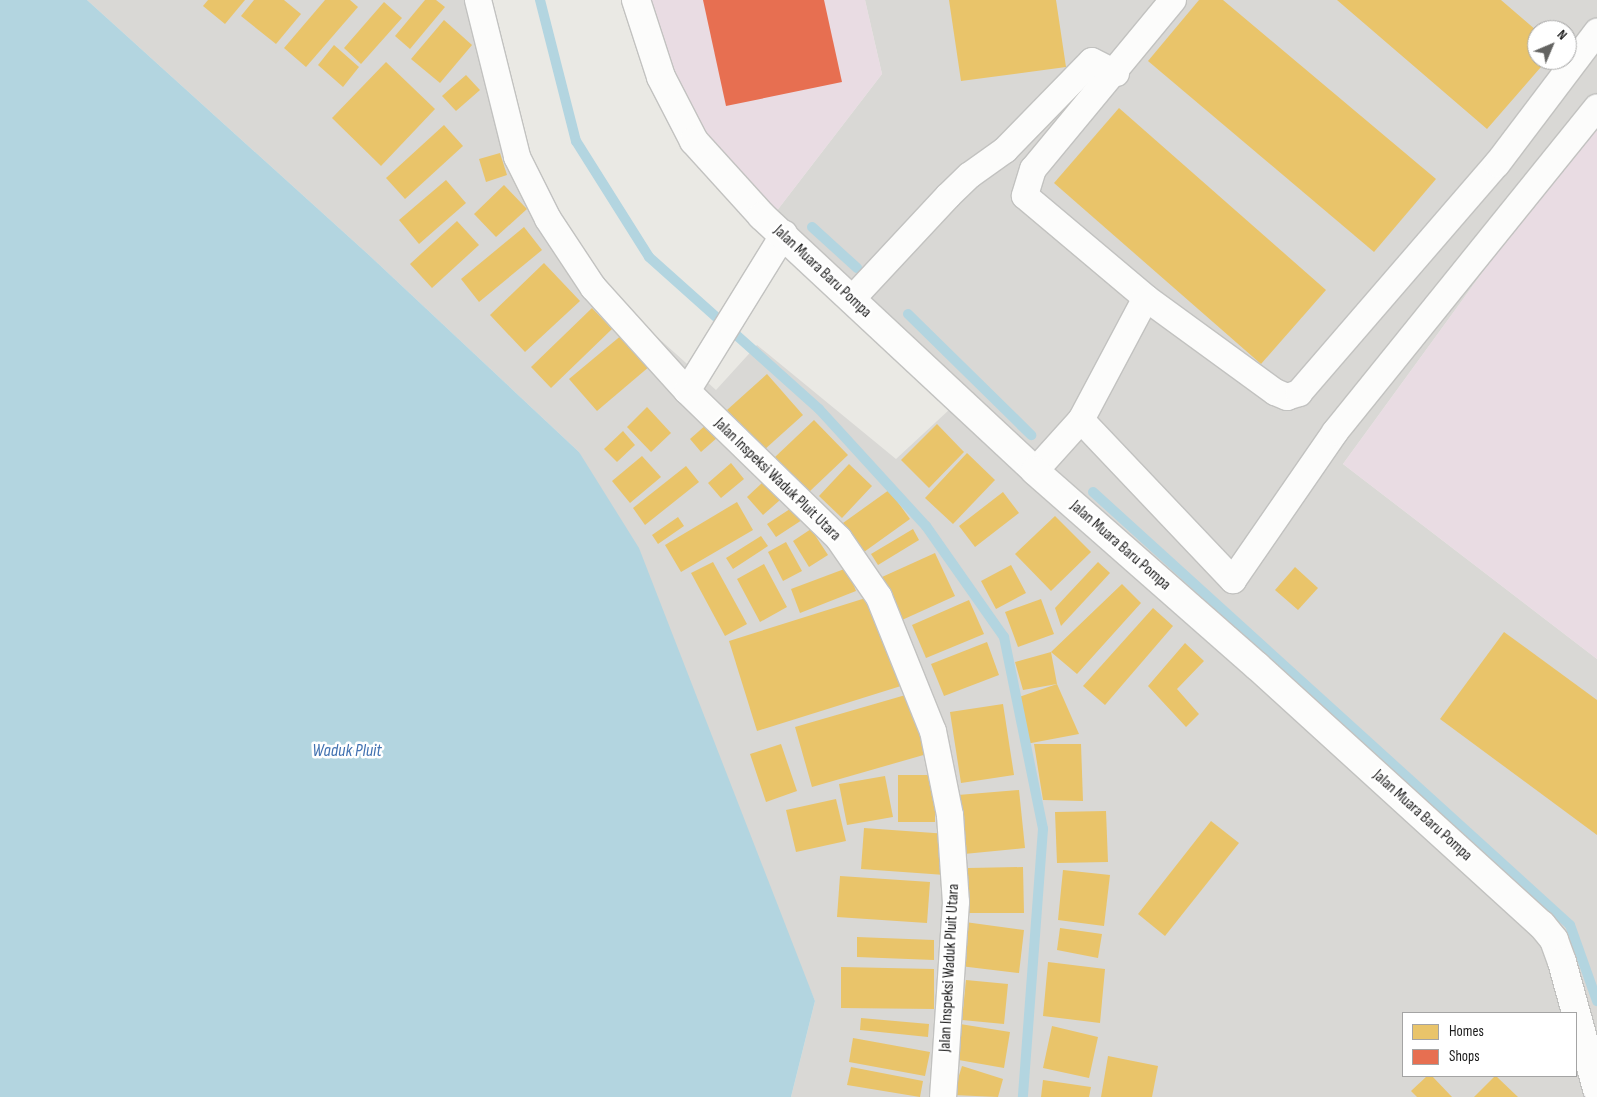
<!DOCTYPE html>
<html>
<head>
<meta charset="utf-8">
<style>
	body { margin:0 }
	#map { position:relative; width:1597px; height:1097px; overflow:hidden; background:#eae9e4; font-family:"Sofia Sans Condensed",sans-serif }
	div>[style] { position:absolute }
	.residential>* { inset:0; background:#d9d8d5 }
	.industrial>* { inset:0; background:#e9dce3 }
	.water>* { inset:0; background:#b3d5e0 }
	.homes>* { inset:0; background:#e9c46a }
	.shops>* { inset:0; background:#e76f51 }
	.stream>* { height:10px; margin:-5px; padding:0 5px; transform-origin:5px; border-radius:5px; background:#b3d5e0 }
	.roads { filter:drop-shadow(1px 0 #c2c2c0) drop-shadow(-1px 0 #c2c2c0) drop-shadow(0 1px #c2c2c0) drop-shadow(0 -1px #c2c2c0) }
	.minor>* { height:26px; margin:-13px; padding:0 13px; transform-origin:13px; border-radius:13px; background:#fcfcfb }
	.tertiary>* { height:28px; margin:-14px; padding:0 14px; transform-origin:14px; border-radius:14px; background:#fcfcfb }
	span { translate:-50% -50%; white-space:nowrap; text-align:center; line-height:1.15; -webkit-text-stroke:5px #fff; paint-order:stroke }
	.street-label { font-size:16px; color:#1b1b1b }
	.water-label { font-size:18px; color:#4272b1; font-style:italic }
	.legend { position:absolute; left:1402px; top:1012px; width:175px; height:65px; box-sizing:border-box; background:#fff; border:1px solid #a4a4a4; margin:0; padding:6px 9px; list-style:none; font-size:15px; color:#1b1b1b }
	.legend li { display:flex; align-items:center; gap:10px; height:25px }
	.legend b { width:25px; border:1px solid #a4a4a4 }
	.north { position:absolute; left:1527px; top:20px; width:50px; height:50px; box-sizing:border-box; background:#fff; border:1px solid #a4a4a4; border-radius:50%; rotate:45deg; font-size:14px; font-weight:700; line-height:20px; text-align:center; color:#1b1b1b }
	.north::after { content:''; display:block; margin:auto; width:18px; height:22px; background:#636361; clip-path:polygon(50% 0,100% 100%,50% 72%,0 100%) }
</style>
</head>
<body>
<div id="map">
	<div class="residential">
		<div style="clip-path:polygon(evenodd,87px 0,473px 0,512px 160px,635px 317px,716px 390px,757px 345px,896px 459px,963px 397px,769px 221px,882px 74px,865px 0,1597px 0,1597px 115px,1343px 464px,1597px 659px,1597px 1097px,791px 1097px,815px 1001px,579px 452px,370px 256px,87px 0,1537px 30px,1567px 30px,1567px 60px,1537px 60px,1537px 30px,87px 0,1403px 1013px,1576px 1013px,1576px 1076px,1403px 1076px,1403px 1013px)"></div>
	</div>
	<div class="industrial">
		<div style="clip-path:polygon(643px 0,865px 0,882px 74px,769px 221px,698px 139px)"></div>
		<div style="clip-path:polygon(1597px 115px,1597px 659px,1343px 464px)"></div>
	</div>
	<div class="water">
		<div style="clip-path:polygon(0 0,87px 0,370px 256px,579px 452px,639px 548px,815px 1001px,791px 1097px,0 1097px)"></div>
	</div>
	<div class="homes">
		<div style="clip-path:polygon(208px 0,245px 0,225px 24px,203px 6px)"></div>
		<div style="clip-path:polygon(254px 0,284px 0,301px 14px,276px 44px,241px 16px)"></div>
		<div style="clip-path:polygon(325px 0,350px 0,358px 7px,306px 67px,284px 48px)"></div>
		<div style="clip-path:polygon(425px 0,436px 0,445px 7px,410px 49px,395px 36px)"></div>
		<div style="clip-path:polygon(949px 0,1056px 0,1066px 67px,961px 81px)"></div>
		<div style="clip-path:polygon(1199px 0,1223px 0,1436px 179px,1374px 252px,1148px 61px)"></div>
		<div style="clip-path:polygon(1337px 0,1501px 0,1537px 31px,1537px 60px,1547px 60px,1487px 129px)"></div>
		<div style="clip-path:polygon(384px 2px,402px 18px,361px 64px,344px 48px)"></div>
		<div style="clip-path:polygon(444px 20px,472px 45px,440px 83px,411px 59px)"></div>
		<div style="clip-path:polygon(334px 45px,359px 67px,343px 87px,318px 65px)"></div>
		<div style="clip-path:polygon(386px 62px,435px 109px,381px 166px,332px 118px)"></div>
		<div style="clip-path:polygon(466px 75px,480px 90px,456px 111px,442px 96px)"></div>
		<div style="clip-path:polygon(1119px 108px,1326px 290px,1261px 364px,1054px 183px)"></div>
		<div style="clip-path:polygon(444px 125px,463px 146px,405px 199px,386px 178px)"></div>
		<div style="clip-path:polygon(500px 153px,507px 175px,486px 182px,479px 159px)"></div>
		<div style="clip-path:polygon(446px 180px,466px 203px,419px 244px,399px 220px)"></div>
		<div style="clip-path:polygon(504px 185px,527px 209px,496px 237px,474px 214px)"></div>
		<div style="clip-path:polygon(457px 221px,479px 245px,432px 288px,410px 264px)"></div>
		<div style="clip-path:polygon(524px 227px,542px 250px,479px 302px,461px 279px)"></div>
		<div style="clip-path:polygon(544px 263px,580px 301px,525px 352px,490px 315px)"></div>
		<div style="clip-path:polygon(592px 308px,612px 329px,551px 388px,531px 367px)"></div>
		<div style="clip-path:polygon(623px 334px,650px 366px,597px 411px,569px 379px)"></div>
		<div style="clip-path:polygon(767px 374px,803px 415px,764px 450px,727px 410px)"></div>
		<div style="clip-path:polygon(647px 407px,671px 433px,651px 452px,627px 427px)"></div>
		<div style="clip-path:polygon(814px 420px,848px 455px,809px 492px,775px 457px)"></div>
		<div style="clip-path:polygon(707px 424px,718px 437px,701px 452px,690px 439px)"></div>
		<div style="clip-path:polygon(937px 424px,964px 452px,929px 488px,901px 460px)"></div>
		<div style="clip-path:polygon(623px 431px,635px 445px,617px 462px,604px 449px)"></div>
		<div style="clip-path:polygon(967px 453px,995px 480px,953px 524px,925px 498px)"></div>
		<div style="clip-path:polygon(642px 456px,661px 477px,630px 503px,612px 481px)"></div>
		<div style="clip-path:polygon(731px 463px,744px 479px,721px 498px,708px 483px)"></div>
		<div style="clip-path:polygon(849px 464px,872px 486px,842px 518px,819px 496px)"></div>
		<div style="clip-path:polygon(686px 466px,699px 482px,645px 525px,633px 508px)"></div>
		<div style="clip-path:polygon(763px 482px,780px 500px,763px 515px,747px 497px)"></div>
		<div style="clip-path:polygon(889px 490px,910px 519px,857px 557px,836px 528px)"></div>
		<div style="clip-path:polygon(1003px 492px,1019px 513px,975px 547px,959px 526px)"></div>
		<div style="clip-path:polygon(737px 502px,753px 530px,681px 572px,665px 545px)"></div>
		<div style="clip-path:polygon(793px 507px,802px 520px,776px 537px,767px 524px)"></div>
		<div style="clip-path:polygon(1055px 516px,1091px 552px,1051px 591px,1015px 554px)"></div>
		<div style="clip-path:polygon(678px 517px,684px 526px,658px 544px,652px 535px)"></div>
		<div style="clip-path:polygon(811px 529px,828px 555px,809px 567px,793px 541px)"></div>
		<div style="clip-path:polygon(913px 529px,919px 540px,878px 565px,871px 554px)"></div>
		<div style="clip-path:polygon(761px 536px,768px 546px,733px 569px,726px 558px)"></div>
		<div style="clip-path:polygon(786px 542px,802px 571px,783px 581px,768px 552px)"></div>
		<div style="clip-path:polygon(935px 553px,955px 596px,902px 620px,882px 577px)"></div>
		<div style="clip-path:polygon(713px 562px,747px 624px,725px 636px,691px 573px)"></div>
		<div style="clip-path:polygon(1098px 562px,1110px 573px,1061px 626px,1055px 608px)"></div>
		<div style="clip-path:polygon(764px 564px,787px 607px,760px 622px,737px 579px)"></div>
		<div style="clip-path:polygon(1011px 565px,1026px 593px,996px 609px,981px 581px)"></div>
		<div style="clip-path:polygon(1295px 567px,1318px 588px,1298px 610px,1275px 590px)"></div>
		<div style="clip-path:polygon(847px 568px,856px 591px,800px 613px,791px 589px)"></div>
		<div style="clip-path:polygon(1122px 584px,1141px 603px,1077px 674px,1051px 652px,1057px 684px,1023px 690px,1015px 662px,1051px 652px)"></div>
		<div style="clip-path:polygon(872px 596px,901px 686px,757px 731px,729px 641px)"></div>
		<div style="clip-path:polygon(1041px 599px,1054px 634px,1018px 647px,1005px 612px)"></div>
		<div style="clip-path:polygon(969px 600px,984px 634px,926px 658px,912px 625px)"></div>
		<div style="clip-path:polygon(1153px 608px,1173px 626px,1105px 705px,1083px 686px)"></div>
		<div style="clip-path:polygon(1504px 632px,1597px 700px,1597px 835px,1440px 719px)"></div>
		<div style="clip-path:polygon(987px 642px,999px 675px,944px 696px,931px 664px)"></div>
		<div style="clip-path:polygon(1185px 643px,1204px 661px,1177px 689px,1199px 714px,1186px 727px,1148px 686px)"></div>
		<div style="clip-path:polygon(1057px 684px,1079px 734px,1026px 744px,1016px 698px)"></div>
		<div style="clip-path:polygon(909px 694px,927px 754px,812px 787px,795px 727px)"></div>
		<div style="clip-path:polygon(1003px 704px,1014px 775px,961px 783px,950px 712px)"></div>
		<div style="clip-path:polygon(781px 744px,797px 791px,766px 802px,750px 754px)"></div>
		<div style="clip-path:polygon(1034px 744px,1081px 744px,1083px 801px,1043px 800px)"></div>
		<div style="clip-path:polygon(898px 775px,935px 775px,935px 822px,898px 822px)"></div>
		<div style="clip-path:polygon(885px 776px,893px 817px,847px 825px,839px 784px)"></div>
		<div style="clip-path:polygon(1019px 790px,1025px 848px,964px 854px,958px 795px)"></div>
		<div style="clip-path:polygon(836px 799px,846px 841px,796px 852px,786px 810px)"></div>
		<div style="clip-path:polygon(1106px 811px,1108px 862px,1057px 863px,1055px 812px)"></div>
		<div style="clip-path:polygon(1211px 821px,1239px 843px,1165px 936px,1138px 914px)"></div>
		<div style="clip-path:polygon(864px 828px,948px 834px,945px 875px,861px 869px)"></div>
		<div style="clip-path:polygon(1023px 867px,1024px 913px,968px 913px,968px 868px)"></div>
		<div style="clip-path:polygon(1063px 870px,1110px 875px,1104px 926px,1058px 920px)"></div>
		<div style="clip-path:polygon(840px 876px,930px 882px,927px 923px,837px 917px)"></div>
		<div style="clip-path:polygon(965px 922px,1024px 930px,1019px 973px,960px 966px)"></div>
		<div style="clip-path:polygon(1060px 928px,1102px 934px,1098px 958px,1057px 950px)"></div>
		<div style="clip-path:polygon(857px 937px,934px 940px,934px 960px,857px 957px)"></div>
		<div style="clip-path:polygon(1048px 962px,1105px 969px,1100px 1023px,1043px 1016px)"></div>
		<div style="clip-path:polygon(841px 967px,934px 969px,934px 1009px,841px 1008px)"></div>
		<div style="clip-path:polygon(966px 980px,1008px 984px,1004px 1024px,962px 1020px)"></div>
		<div style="clip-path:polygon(861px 1018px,929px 1024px,928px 1037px,860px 1030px)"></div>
		<div style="clip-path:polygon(960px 1024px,1010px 1032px,1004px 1068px,953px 1059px)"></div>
		<div style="clip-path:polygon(1052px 1026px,1098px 1037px,1089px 1078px,1043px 1068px)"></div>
		<div style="clip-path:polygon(853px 1038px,930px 1052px,925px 1076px,849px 1062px)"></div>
		<div style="clip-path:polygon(1108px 1056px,1158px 1066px,1152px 1097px,1101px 1097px)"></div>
		<div style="clip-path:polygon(962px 1066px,1003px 1079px,998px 1097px,953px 1095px)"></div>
		<div style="clip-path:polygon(851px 1067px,923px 1081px,920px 1097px,847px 1085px)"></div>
		<div style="clip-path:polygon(1427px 1076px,1432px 1076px,1452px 1097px,1417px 1097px,1411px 1091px)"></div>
		<div style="clip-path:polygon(1496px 1076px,1518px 1097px,1474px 1097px,1495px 1076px)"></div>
		<div style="clip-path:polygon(1043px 1080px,1091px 1087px,1089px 1097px,1041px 1097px)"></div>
	</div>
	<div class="shops">
		<div style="clip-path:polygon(703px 0,824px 0,842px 82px,726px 106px)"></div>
	</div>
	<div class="stream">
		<div style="left:540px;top:0;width:146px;rotate:75.7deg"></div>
		<div style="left:576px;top:141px;width:137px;rotate:57.8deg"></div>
		<div style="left:649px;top:257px;width:228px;rotate:41.8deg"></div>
		<div style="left:819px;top:409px;width:159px;rotate:47.6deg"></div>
		<div style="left:926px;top:526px;width:136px;rotate:54.9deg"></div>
		<div style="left:1004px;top:637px;width:196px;rotate:78.5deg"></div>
		<div style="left:1043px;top:829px;width:269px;rotate:94.3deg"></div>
		<div style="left:812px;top:227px;width:61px;rotate:42.3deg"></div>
		<div style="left:908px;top:314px;width:173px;rotate:44.5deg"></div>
		<div style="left:1093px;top:492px;width:644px;rotate:42.23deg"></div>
		<div style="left:1570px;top:925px;width:81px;rotate:70.4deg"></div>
	</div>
	<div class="roads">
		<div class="minor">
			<div style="left:478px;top:0;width:162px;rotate:76deg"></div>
			<div style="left:517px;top:157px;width:69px;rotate:63.4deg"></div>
			<div style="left:548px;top:219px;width:82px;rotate:56.5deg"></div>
			<div style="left:593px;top:287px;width:140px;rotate:47.9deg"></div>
			<div style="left:687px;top:391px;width:212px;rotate:44.2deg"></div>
			<div style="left:839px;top:539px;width:70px;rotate:55.4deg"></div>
			<div style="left:879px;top:597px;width:144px;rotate:68.1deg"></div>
			<div style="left:933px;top:731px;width:86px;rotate:78.6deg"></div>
			<div style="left:950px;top:815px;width:87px;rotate:86.1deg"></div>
			<div style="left:956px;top:902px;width:195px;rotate:93.8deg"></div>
			<div style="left:1173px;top:0;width:219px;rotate:129.6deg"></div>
			<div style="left:1033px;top:169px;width:28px;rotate:107deg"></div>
			<div style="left:1025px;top:196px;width:158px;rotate:40.1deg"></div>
			<div style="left:1146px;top:298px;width:160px;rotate:36.1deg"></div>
			<div style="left:1275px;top:392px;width:13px;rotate:23deg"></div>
			<div style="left:1287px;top:397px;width:13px;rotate:-18deg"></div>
			<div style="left:1299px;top:393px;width:303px;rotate:-49.2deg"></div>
			<div style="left:1497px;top:164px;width:166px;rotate:-52.9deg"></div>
			<div style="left:852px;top:299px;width:141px;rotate:-47deg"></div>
			<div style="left:948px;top:196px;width:30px;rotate:-44deg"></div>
			<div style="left:970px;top:175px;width:43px;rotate:-35.5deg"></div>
			<div style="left:1005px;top:150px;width:124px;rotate:-45.7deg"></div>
			<div style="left:1092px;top:61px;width:27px;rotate:27deg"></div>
			<div style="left:687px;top:391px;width:185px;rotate:-58.3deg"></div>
			<div style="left:1081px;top:420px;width:138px;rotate:-62deg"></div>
			<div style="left:1035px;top:471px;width:69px;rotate:-48deg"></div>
			<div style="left:1081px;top:420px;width:221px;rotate:46.5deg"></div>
			<div style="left:1233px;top:580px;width:180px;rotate:-55.4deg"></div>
			<div style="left:1335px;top:432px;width:417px;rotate:-51.1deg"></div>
		</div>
		<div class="tertiary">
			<div style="left:636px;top:0;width:81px;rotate:72deg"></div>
			<div style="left:661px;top:77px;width:72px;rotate:62.7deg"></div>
			<div style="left:694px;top:141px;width:101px;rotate:47.8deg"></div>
			<div style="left:762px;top:216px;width:374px;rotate:43deg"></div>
			<div style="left:1035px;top:471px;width:295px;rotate:41.3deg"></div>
			<div style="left:1257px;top:666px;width:385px;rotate:42.3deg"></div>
			<div style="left:1542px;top:925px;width:19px;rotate:51deg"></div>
			<div style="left:1554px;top:940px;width:23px;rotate:70deg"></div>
			<div style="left:1562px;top:962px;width:132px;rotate:74.6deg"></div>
		</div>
	</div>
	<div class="street-label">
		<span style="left:822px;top:272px;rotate:43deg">Jalan Muara Baru Pompa</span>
		<span style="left:777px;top:480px;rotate:44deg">Jalan Inspeksi Waduk Pluit Utara</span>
		<span style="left:1120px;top:546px;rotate:41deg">Jalan Muara Baru Pompa</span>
		<span style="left:1422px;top:816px;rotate:42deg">Jalan Muara Baru Pompa</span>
		<span style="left:950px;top:968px;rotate:-87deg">Jalan Inspeksi Waduk Pluit Utara</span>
	</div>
	<div class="water-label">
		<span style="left:347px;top:751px">Waduk Pluit</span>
	</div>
	<ul class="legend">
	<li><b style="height:14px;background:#e9c46a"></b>Homes</li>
	<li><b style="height:14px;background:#e76f51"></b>Shops</li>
	</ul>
	<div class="north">N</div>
</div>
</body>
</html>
